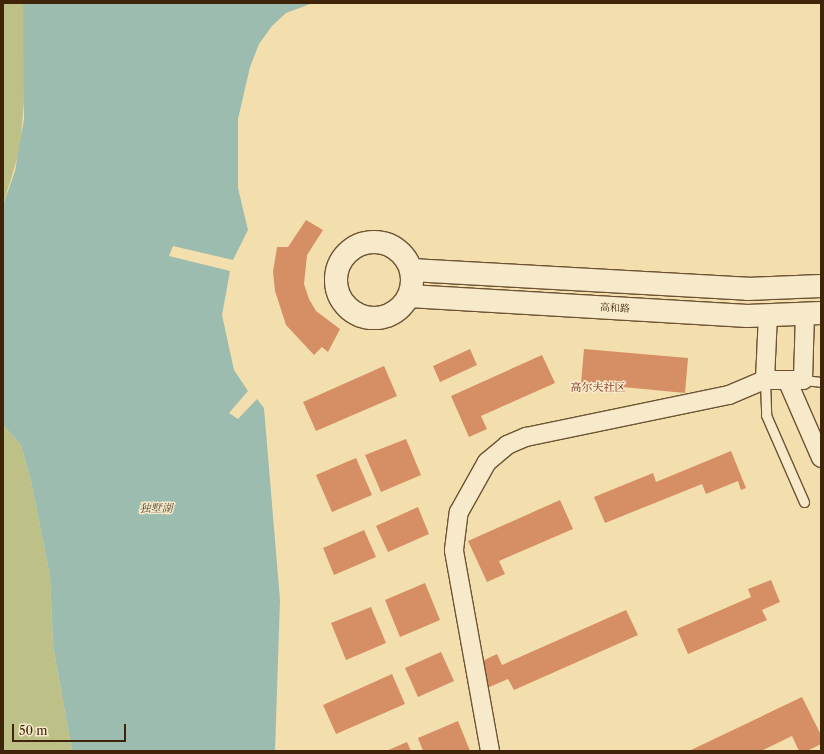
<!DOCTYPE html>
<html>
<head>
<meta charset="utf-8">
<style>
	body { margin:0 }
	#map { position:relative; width:824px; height:754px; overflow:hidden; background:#f3dfad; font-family:"Libre Caslon Text","Noto Serif SC",serif }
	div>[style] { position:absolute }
	.green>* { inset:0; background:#bec187 }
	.water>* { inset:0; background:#9cbcaf }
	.building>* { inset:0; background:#d68e65 }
	.roads { filter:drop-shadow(1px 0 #6c5333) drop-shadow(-1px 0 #6c5333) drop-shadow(0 1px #6c5333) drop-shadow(0 -1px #6c5333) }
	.lane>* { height:9px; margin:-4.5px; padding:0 4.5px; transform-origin:4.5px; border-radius:4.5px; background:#f7eaca }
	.street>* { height:18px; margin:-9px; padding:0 9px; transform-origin:9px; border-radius:9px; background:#f7eaca }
	.secondary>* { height:22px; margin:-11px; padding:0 11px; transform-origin:11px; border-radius:11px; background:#f7eaca }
	.secondary>.ring { margin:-11px; padding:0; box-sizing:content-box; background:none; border:22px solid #f7eaca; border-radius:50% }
	span { translate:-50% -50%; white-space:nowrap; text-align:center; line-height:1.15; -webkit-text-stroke:3px #f7eaca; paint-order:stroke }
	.street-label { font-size:10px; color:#3f240a }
	.neighbourhood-label { font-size:11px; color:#7a1f14 }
	.water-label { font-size:11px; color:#564a33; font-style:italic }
	.frame { position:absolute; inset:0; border:4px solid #3f240a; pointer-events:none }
	.scale { position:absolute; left:12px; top:724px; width:114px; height:18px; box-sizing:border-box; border:2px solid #3f240a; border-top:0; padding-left:5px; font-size:12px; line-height:14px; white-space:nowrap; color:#3f240a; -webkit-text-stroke:3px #f7eaca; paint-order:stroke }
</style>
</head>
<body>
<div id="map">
	<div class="green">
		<div style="clip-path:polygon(3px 3px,23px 3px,26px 77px,20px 149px,3px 205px)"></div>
		<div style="clip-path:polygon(3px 425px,21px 445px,31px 481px,50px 576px,53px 645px,72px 751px,3px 751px)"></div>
	</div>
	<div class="water">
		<div style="clip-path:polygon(23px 3px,361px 3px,310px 4px,286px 13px,272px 26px,259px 44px,250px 67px,238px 119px,238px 188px,248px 230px,233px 260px,173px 246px,169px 256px,230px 271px,222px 315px,234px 370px,248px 391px,229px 413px,238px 419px,257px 399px,264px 408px,280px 600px,275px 751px,72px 751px,53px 645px,50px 576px,31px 481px,21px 445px,3px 425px,3px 205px,15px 171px,24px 119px)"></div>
	</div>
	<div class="building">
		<div style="clip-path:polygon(306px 220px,323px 230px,307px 255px,304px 284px,309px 299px,316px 311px,340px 329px,328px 352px,322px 347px,314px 355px,286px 325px,275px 291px,273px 272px,277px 247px,288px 247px)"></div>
		<div style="clip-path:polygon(470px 349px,477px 365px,440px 382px,433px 366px)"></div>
		<div style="clip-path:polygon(584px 349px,688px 358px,685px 393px,581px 383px)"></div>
		<div style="clip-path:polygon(542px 355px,555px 383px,481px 416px,487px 429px,469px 437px,451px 396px)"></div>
		<div style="clip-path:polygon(384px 366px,397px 396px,316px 431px,303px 402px)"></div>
		<div style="clip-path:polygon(406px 439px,421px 475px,381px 492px,365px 455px)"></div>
		<div style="clip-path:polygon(731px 451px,746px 488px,741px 490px,738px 481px,706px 494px,702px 484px,605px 523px,594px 497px,653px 473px,656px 482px)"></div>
		<div style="clip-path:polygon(356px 458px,372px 495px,332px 512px,316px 475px)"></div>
		<div style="clip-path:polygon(560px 500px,573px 529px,499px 561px,505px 574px,487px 582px,468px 541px)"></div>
		<div style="clip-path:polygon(418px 507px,429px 534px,388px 552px,376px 526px)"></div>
		<div style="clip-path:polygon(364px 530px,376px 557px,334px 575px,323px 548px)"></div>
		<div style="clip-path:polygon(771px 580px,780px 602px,762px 610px,767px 620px,688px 654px,677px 629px,751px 597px,748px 589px)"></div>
		<div style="clip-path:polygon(425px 583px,440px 620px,400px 637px,385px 600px)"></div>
		<div style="clip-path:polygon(371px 607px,386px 643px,346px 660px,331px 623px)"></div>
		<div style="clip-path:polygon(626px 610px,638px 635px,514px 690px,508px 679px,487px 688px,476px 664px,497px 654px,502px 665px)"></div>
		<div style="clip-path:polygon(441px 652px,454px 681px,418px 697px,405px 668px)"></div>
		<div style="clip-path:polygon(392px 674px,405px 704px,336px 734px,323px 705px)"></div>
		<div style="clip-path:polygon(802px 697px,821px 735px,821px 744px,807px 751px,799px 751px,792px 736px,761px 751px,689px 751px)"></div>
		<div style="clip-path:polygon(458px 721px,470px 751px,423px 751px,418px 738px)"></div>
		<div style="clip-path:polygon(407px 742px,411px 751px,386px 751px)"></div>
	</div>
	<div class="roads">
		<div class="lane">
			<div style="left:765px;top:380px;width:35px;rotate:88deg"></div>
			<div style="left:766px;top:415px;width:95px;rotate:66.4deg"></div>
			<div style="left:803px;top:380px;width:18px;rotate:6deg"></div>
		</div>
		<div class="street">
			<div style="left:765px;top:380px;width:65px;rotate:-87.4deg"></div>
			<div style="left:787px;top:380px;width:85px;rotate:66.4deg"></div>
			<div style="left:490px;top:751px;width:204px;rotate:-100.2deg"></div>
			<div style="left:454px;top:550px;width:38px;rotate:-83deg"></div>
			<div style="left:459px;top:512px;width:57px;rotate:-60.8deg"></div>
			<div style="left:487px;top:462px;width:26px;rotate:-40deg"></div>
			<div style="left:507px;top:445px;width:21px;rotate:-23deg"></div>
			<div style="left:526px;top:437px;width:207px;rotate:-11.7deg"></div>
			<div style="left:729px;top:395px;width:39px;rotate:-23deg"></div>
			<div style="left:765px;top:380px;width:38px"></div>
			<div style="left:803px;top:380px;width:67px;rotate:-88.3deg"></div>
		</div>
		<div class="secondary">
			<div class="ring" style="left:336px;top:242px;width:54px;height:54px"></div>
			<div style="left:411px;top:270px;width:337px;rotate:3.2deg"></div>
			<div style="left:747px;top:289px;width:74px;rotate:-2.3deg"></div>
			<div style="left:409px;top:296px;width:339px;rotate:3.4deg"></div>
			<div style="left:747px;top:316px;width:74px;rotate:-2.3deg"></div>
		</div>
	</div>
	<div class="street-label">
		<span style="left:615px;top:308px;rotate:3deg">高和路</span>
	</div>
	<div class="neighbourhood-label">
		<span style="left:598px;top:387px">高尔夫社区</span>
	</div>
	<div class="water-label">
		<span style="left:156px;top:508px">独墅湖</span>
	</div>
	<div class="frame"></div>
	<div class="scale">50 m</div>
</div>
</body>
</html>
